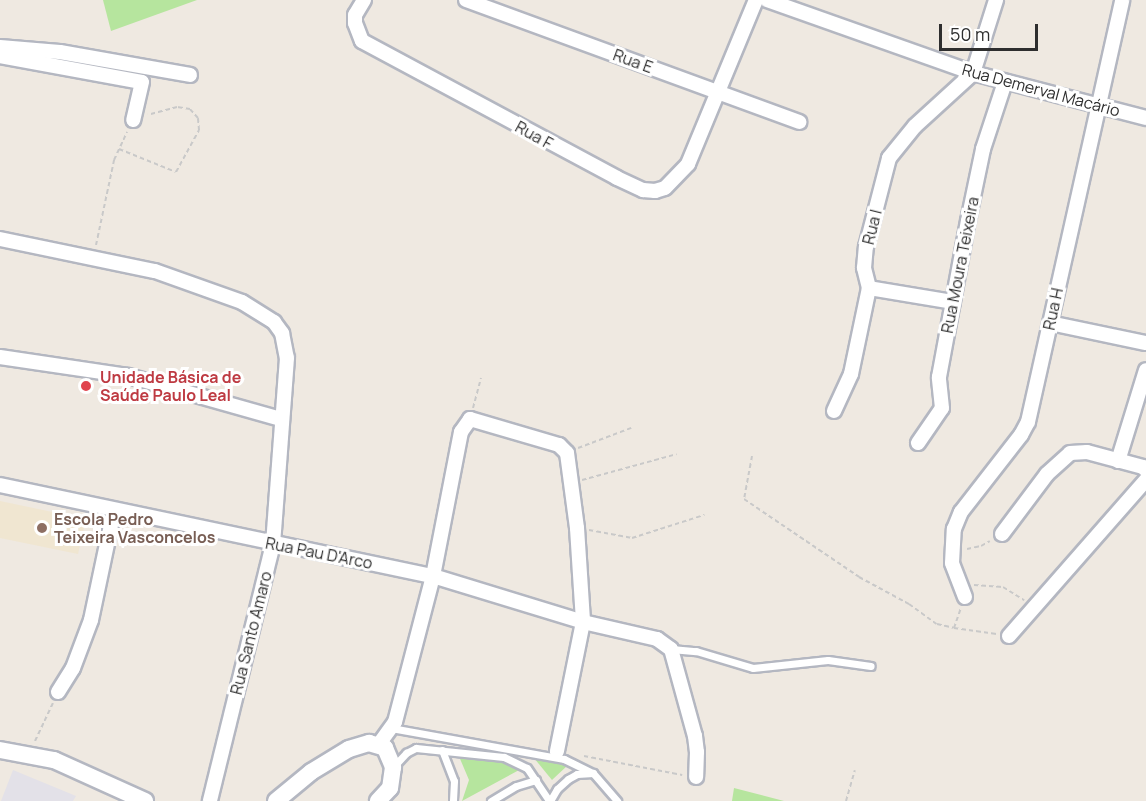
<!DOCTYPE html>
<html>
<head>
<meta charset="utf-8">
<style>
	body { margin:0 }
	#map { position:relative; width:1146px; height:801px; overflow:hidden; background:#efe9e1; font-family:Manrope,sans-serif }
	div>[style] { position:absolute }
	.industrial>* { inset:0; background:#e3e1e8 }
	.education>* { inset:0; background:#f0e6d1 }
	.green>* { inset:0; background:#b6e59e }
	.path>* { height:2px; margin-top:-1px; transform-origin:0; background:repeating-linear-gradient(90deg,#c9c9c9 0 4.5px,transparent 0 7.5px) }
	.roads { filter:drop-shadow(2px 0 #b4b7c1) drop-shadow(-2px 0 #b4b7c1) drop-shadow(0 2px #b4b7c1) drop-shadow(0 -2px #b4b7c1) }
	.service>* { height:7px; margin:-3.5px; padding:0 3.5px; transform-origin:3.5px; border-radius:3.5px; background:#fff }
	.minor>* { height:14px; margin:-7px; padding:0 7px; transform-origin:7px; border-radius:7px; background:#fff }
	.tertiary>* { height:16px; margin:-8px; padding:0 8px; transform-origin:8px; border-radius:8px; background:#fff }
	.dots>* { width:16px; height:16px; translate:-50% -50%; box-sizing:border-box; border:3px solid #fff; border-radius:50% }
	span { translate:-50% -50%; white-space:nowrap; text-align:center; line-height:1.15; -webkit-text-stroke:6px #fff; paint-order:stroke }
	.street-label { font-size:16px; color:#2e2e2e }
	.health-label { font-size:16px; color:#be3a42; font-weight:700 }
	.left { translate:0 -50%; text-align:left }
	.education-label { font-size:16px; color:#785e54; font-weight:700 }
	.scale { position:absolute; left:939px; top:24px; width:99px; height:27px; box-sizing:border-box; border:3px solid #2e2e2e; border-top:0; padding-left:8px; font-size:18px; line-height:21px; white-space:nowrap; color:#2e2e2e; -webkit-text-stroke:4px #fff; paint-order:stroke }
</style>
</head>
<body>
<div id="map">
	<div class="industrial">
		<div style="clip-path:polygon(13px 770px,76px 796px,73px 801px,1px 801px)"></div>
	</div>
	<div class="education">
		<div style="clip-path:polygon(0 501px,86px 519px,78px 554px,0 538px)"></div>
	</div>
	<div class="green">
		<div style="clip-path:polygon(103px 0,197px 0,111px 31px)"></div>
		<div style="clip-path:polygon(458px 754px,508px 760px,521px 769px,462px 801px,469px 780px)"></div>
		<div style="clip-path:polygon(534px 758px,568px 765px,552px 780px)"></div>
		<div style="clip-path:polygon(734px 788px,784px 801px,732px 801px)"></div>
	</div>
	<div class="path">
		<div style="left:119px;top:149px;width:61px;rotate:22deg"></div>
		<div style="left:176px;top:172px;width:48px;rotate:-61.3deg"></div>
		<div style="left:199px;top:130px;width:12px;rotate:-95deg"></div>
		<div style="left:198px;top:118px;width:12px;rotate:-132deg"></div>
		<div style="left:190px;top:109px;width:13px;rotate:-171deg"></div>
		<div style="left:177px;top:107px;width:30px;rotate:165deg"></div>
		<div style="left:96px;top:245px;width:87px;rotate:-78deg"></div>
		<div style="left:114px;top:160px;width:31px;rotate:-65deg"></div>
		<div style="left:473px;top:408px;width:31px;rotate:-75deg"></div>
		<div style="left:578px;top:448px;width:57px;rotate:-20.7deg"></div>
		<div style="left:752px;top:456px;width:44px;rotate:100.5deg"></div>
		<div style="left:744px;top:499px;width:139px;rotate:34.1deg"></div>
		<div style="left:859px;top:577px;width:57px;rotate:28.4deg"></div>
		<div style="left:909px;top:604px;width:34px;rotate:36deg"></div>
		<div style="left:937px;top:624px;width:17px;rotate:13deg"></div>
		<div style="left:954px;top:628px;width:21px;rotate:-71deg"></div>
		<div style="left:582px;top:480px;width:98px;rotate:-15.3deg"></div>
		<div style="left:589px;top:530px;width:44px;rotate:10.5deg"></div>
		<div style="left:632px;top:538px;width:76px;rotate:-17.7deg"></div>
		<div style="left:967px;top:549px;width:14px;rotate:-12deg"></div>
		<div style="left:981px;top:546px;width:10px;rotate:-29deg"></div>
		<div style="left:974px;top:585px;width:29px;rotate:4deg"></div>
		<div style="left:1003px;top:587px;width:25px;rotate:32deg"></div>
		<div style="left:954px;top:628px;width:43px;rotate:7.9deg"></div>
		<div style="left:35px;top:741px;width:42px;rotate:-64.7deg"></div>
		<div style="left:584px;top:756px;width:100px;rotate:11deg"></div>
		<div style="left:846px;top:801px;width:32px;rotate:-74deg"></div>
	</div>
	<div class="roads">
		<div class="service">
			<div style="left:671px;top:649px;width:25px;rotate:5deg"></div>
			<div style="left:696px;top:651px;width:59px;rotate:16.6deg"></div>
			<div style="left:753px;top:668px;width:75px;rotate:-6.1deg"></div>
			<div style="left:828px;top:660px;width:43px;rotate:7.9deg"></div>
			<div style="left:391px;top:728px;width:176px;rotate:10.2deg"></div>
			<div style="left:564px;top:759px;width:32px;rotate:26deg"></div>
			<div style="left:593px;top:773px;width:37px;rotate:49deg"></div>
			<div style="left:442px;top:750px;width:33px;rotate:69deg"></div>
			<div style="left:454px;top:781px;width:20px;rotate:93deg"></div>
			<div style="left:394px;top:766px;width:18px;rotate:-47deg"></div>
			<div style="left:406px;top:753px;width:11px;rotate:-27deg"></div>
			<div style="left:416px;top:748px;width:88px;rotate:5.8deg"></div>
			<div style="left:504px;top:757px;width:25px;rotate:26deg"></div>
			<div style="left:527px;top:768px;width:40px;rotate:56deg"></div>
			<div style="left:491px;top:801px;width:29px;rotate:-31deg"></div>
			<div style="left:516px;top:786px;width:21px;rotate:-17deg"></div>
			<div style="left:550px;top:801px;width:14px;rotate:-60deg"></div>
			<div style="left:557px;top:789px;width:15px;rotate:-42deg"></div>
			<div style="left:568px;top:779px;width:10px;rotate:-29deg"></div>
			<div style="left:577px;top:774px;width:16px;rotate:-4deg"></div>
		</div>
		<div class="minor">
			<div style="left:364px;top:0;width:17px;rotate:121deg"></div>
			<div style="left:355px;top:15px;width:8px;rotate:90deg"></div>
			<div style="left:355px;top:23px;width:19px;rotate:69deg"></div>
			<div style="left:362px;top:41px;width:289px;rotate:28.2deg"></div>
			<div style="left:617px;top:178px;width:29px;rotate:25deg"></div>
			<div style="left:643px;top:190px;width:12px;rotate:5deg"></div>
			<div style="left:655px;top:191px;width:10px;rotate:-17deg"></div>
			<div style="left:665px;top:188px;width:33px;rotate:-46deg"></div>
			<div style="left:688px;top:164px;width:178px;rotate:-67.5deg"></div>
			<div style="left:466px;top:0;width:355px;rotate:20.1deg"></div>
			<div style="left:767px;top:0;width:219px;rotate:19.5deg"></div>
			<div style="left:973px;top:73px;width:179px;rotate:14.6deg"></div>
			<div style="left:0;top:47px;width:60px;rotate:4.8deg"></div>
			<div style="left:60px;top:52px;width:132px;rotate:10deg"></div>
			<div style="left:0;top:56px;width:144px;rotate:10.4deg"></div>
			<div style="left:142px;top:82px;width:39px;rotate:103deg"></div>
			<div style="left:0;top:239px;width:158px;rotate:11.7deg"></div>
			<div style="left:155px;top:271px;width:92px;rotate:19.6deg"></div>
			<div style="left:242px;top:302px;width:38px;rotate:32deg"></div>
			<div style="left:274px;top:322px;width:14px;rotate:54deg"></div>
			<div style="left:282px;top:333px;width:25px;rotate:79deg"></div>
			<div style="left:287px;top:358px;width:187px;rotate:94.3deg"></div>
			<div style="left:273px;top:544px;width:265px;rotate:103.8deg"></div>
			<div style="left:869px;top:288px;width:85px;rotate:9.5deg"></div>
			<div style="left:1050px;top:323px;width:98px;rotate:11.8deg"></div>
			<div style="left:0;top:357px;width:129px;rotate:8.4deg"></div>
			<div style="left:128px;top:376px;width:159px;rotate:15.7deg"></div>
			<div style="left:834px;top:411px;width:41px;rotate:-65.3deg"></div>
			<div style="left:851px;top:374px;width:88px;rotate:-78.2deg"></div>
			<div style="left:869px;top:288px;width:21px;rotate:-104deg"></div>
			<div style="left:864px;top:268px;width:21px;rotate:-85deg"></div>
			<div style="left:866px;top:247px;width:92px;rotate:-75.5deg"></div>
			<div style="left:889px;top:158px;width:41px;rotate:-50.9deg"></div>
			<div style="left:915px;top:126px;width:79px;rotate:-42.4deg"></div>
			<div style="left:973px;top:73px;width:77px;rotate:-72.5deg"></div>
			<div style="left:918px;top:443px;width:42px;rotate:-55.6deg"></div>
			<div style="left:942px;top:408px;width:31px;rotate:-96deg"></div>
			<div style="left:939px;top:377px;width:159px;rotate:-79.5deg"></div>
			<div style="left:968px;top:221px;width:74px;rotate:-78.2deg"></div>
			<div style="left:983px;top:149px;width:71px;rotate:-71.8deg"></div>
			<div style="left:1118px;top:461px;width:95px;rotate:-72.9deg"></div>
			<div style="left:0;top:485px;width:442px;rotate:11.9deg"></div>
			<div style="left:433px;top:576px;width:157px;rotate:17deg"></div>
			<div style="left:583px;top:622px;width:76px;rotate:12.9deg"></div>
			<div style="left:657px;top:639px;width:17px;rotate:36deg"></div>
			<div style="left:671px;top:649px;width:90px;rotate:74.6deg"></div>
			<div style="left:695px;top:736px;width:16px;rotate:83deg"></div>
			<div style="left:697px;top:752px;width:25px;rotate:92deg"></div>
			<div style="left:1002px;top:534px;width:75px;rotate:-53.1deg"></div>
			<div style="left:1047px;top:474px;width:31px;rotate:-42deg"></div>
			<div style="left:1070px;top:453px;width:17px;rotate:-3deg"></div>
			<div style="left:1087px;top:452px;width:58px;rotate:15deg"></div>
			<div style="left:1143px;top:467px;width:4px;rotate:45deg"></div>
			<div style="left:965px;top:597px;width:36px;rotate:-111deg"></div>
			<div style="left:952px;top:563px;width:34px;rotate:-87deg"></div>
			<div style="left:954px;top:529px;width:18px;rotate:-68deg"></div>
			<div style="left:961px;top:512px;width:98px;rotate:-52.1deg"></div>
			<div style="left:1021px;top:435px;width:15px;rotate:-62deg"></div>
			<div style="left:1028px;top:422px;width:432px;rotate:-77.4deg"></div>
			<div style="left:1009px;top:636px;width:208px;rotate:-48.7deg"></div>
			<div style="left:58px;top:692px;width:28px;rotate:-58deg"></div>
			<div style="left:73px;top:668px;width:51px;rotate:-69.4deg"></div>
			<div style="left:91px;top:620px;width:111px;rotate:-78.1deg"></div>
			<div style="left:379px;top:744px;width:27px;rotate:-54deg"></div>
			<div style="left:395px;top:722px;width:151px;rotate:-75.4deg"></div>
			<div style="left:433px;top:576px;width:147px;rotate:-79deg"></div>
			<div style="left:461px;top:432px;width:16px;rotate:-55deg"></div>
			<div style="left:470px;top:419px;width:93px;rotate:16.3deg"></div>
			<div style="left:559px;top:445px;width:11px;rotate:45deg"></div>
			<div style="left:567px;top:453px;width:76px;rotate:82.4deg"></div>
			<div style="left:577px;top:528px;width:94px;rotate:86.3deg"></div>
			<div style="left:583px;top:622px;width:132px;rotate:101.4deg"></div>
		</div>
		<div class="tertiary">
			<div style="left:0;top:750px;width:55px;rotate:10.5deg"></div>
			<div style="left:54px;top:760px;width:100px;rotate:24.3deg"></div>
			<div style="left:276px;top:801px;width:45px;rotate:-39.6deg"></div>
			<div style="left:311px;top:772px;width:44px;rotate:-31.2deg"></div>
			<div style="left:349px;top:749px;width:21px;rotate:-17deg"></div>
			<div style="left:369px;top:743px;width:17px;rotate:17deg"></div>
			<div style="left:385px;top:748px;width:21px;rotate:67deg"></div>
			<div style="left:393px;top:767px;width:21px;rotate:98deg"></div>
			<div style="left:390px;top:788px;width:18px;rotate:133deg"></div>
		</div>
	</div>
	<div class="dots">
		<div style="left:86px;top:386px;background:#e0444e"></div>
		<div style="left:42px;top:528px;background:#8d6e63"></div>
	</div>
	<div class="street-label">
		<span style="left:633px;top:61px;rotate:20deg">Rua E</span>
		<span style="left:1041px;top:90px;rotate:15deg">Rua Demerval Macário</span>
		<span style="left:534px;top:135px;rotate:29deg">Rua F</span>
		<span style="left:872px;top:227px;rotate:-76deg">Rua I</span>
		<span style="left:960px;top:265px;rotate:-79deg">Rua Moura Teixeira</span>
		<span style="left:1053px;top:309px;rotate:-78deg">Rua H</span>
		<span style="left:319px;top:553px;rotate:11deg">Rua Pau D'Arco</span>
		<span style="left:251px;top:633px;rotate:-76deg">Rua Santo Amaro</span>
	</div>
	<div class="health-label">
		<span class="left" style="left:100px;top:386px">Unidade Básica de<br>Saúde Paulo Leal</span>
	</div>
	<div class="education-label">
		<span class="left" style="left:54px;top:528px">Escola Pedro<br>Teixeira Vasconcelos</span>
	</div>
	<div class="scale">50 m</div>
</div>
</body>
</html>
